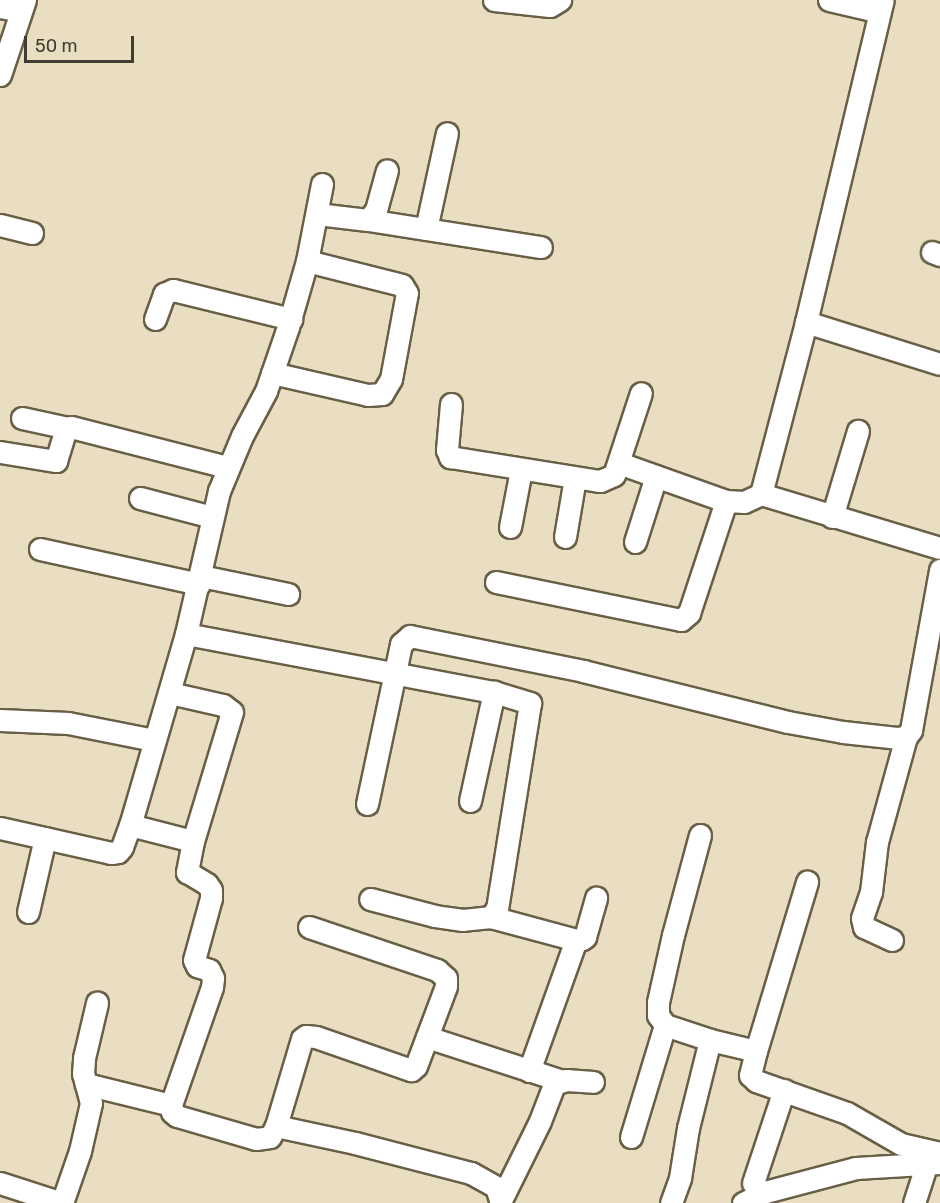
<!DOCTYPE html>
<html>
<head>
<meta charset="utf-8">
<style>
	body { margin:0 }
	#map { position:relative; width:940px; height:1203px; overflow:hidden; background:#e9dec2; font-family:Rubik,sans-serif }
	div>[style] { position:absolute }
	.roads { filter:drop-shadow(2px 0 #685f46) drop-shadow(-2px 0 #685f46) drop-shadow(0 2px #685f46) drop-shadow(0 -2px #685f46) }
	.minor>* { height:21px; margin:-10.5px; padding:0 10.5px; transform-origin:10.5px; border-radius:10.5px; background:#fff }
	span { translate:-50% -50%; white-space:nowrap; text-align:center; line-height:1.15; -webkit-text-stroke:5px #e9dec2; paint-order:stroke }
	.scale { position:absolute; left:24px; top:36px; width:110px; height:27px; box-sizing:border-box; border:3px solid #413c31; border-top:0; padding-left:8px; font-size:18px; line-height:21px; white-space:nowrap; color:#413c31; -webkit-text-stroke:4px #e9dec2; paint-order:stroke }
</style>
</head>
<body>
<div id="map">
	<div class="roads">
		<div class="minor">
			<div style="left:494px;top:0;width:56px;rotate:6.1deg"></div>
			<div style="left:550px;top:6px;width:12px;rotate:-31deg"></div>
			<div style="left:829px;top:0;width:52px;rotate:13.2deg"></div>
			<div style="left:0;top:7px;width:20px;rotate:11deg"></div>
			<div style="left:0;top:75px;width:79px;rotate:-71.6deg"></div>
			<div style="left:322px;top:184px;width:78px;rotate:101deg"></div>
			<div style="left:307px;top:261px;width:69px;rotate:106.1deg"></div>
			<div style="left:288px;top:327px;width:68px;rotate:109deg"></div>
			<div style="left:266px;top:391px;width:51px;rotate:118.1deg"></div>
			<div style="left:242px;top:436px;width:60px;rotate:112.7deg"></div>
			<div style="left:219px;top:491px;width:147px;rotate:103deg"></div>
			<div style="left:186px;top:634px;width:199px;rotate:106.3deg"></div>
			<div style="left:130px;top:825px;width:65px;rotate:14.3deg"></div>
			<div style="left:193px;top:841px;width:32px;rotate:101deg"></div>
			<div style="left:187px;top:872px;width:23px;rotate:31deg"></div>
			<div style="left:207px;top:884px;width:7px;rotate:56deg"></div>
			<div style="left:211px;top:890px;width:8px;rotate:90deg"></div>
			<div style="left:211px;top:898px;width:64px;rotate:105.3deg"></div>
			<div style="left:194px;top:960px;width:7px;rotate:63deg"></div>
			<div style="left:197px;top:966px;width:13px;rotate:18deg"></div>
			<div style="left:209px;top:970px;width:9px;rotate:63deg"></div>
			<div style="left:213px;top:978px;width:9px;rotate:96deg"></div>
			<div style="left:212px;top:987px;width:125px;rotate:109.2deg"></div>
			<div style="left:171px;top:1105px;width:7px;rotate:82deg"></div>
			<div style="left:172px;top:1112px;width:6px;rotate:39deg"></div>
			<div style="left:177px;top:1116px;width:82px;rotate:16.2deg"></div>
			<div style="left:256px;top:1139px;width:14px;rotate:-8deg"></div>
			<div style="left:270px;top:1137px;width:13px;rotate:-61deg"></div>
			<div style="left:276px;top:1126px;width:81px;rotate:12.1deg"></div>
			<div style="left:355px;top:1143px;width:120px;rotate:14.5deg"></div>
			<div style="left:471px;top:1173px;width:29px;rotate:29deg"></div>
			<div style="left:496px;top:1187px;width:17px;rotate:73deg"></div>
			<div style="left:317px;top:214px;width:51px;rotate:6.7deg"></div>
			<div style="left:368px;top:220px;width:13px;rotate:-51deg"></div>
			<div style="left:376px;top:210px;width:41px;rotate:-74.6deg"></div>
			<div style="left:368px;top:220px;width:175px;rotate:8.9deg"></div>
			<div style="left:0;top:225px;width:33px;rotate:14deg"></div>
			<div style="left:426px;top:229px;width:98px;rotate:-77.7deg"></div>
			<div style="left:932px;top:252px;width:9px;rotate:21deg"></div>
			<div style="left:155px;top:319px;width:27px;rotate:-70deg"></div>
			<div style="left:164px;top:294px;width:10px;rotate:-24deg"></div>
			<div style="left:173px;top:290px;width:122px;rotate:13.8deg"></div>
			<div style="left:806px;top:322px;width:140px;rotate:17.4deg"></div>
			<div style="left:272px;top:373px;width:98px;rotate:12.9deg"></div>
			<div style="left:368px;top:395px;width:14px;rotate:-4deg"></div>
			<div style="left:382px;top:394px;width:17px;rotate:-59deg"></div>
			<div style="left:391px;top:379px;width:87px;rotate:-79.5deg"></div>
			<div style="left:407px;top:293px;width:9px;rotate:-122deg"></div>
			<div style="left:402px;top:285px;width:98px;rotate:-165.8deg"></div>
			<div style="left:451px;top:404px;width:46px;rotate:95deg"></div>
			<div style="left:447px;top:450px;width:8px;rotate:67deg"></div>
			<div style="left:450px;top:457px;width:152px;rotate:9.1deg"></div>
			<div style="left:600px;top:481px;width:15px;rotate:-23deg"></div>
			<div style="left:614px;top:475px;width:86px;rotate:-71.8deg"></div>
			<div style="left:22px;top:418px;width:47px;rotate:12.3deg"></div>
			<div style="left:0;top:452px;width:57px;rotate:9.1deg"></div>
			<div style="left:56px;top:461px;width:31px;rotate:-73deg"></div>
			<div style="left:65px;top:431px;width:7px;rotate:-34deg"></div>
			<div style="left:71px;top:427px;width:161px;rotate:14.4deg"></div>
			<div style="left:619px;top:463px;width:114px;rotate:19.6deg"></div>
			<div style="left:726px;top:501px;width:18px;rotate:3deg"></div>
			<div style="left:744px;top:502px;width:19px;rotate:-25deg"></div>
			<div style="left:761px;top:494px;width:187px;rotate:16.8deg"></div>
			<div style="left:761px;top:494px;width:178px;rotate:-75.3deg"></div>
			<div style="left:806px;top:322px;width:331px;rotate:-76.6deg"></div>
			<div style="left:140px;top:498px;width:74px;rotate:14.8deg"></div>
			<div style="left:832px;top:517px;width:90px;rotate:-73.2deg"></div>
			<div style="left:510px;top:527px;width:58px;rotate:-79.1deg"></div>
			<div style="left:565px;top:537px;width:60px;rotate:-80.4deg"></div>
			<div style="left:635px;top:542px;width:69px;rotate:-72.3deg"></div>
			<div style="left:40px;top:549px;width:163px;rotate:12.4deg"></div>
			<div style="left:201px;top:576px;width:89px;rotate:11.7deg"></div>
			<div style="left:496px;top:582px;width:189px;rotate:11.6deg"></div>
			<div style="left:681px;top:620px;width:11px;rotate:-41deg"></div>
			<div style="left:689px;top:613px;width:118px;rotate:-71.7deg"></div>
			<div style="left:186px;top:634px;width:313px;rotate:10.7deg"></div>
			<div style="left:494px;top:692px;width:38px;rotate:17deg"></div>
			<div style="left:530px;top:703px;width:208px;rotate:99.1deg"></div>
			<div style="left:497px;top:908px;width:11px;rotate:124deg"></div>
			<div style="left:491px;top:917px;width:28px;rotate:174deg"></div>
			<div style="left:463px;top:920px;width:28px;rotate:-172deg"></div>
			<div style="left:435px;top:916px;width:67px;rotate:-165.3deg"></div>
			<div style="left:170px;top:693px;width:54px;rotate:12.8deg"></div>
			<div style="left:223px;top:705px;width:11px;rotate:38deg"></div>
			<div style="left:232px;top:712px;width:135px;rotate:106.8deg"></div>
			<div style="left:0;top:720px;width:68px;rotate:2.5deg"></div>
			<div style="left:68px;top:723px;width:88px;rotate:11.2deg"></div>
			<div style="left:470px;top:801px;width:112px;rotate:-77.6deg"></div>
			<div style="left:367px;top:804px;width:164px;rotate:-78deg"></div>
			<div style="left:401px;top:644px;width:12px;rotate:-42deg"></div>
			<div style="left:410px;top:636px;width:177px;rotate:11.4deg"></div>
			<div style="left:583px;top:671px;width:211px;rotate:14deg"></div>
			<div style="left:788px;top:722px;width:56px;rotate:10.3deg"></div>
			<div style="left:843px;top:732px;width:54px;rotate:6.3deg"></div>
			<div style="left:897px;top:738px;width:9px;rotate:-6deg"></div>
			<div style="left:906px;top:737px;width:9px;rotate:-54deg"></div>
			<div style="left:911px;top:730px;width:163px;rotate:-79.7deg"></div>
			<div style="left:0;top:828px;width:114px;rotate:12.7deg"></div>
			<div style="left:111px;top:853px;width:7px;rotate:-8deg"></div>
			<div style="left:118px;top:852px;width:6px;rotate:-51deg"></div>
			<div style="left:122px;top:847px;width:23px;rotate:-70deg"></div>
			<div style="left:700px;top:835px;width:104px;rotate:105.1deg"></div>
			<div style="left:673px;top:935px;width:69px;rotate:102.6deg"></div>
			<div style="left:658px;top:1002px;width:13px;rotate:90deg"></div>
			<div style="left:658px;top:1015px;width:12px;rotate:55deg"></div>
			<div style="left:665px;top:1025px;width:47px;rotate:18.4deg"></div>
			<div style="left:28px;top:912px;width:76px;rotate:-77.1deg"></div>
			<div style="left:491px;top:917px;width:88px;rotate:15.1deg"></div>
			<div style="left:576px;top:940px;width:6px;rotate:-9deg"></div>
			<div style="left:582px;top:939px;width:4px;rotate:-34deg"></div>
			<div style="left:585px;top:937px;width:41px;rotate:-74.2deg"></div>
			<div style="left:892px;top:940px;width:31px;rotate:-155deg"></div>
			<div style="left:864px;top:927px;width:9px;rotate:-103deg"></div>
			<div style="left:862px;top:918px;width:28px;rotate:-71deg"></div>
			<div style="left:871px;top:892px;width:50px;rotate:-83.2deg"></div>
			<div style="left:877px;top:842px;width:109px;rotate:-74.6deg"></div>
			<div style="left:427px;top:1037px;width:139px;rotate:18deg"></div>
			<div style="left:756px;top:1051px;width:177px;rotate:-73.2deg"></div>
			<div style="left:529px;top:1071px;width:139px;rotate:-70.3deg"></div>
			<div style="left:86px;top:1084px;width:88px;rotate:13.9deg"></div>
			<div style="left:276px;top:1126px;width:91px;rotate:-73.4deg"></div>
			<div style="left:302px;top:1039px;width:5px;rotate:-37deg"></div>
			<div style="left:306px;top:1036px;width:10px;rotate:6deg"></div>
			<div style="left:316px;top:1037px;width:101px;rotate:19.2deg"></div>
			<div style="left:411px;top:1070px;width:6px;rotate:-39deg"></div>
			<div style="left:416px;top:1066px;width:85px;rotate:-69.4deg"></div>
			<div style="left:446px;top:986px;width:8px;rotate:-90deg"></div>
			<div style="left:446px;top:978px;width:12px;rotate:-138deg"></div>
			<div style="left:437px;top:970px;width:135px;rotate:-161.4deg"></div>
			<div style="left:631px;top:1137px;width:117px;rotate:-73.1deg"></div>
			<div style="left:0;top:1183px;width:65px;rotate:17.9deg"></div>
			<div style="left:753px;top:1183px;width:98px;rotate:-71.6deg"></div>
			<div style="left:501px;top:1200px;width:88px;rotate:-63.7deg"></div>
			<div style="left:540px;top:1121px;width:40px;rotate:-69deg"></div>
			<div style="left:554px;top:1084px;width:13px;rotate:-18deg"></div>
			<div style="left:566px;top:1080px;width:27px;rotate:4deg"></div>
			<div style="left:62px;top:1203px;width:55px;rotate:-70.9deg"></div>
			<div style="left:80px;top:1151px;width:49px;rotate:-77.1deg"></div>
			<div style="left:91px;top:1103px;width:30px;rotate:-105deg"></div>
			<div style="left:83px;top:1074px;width:16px;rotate:-86deg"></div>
			<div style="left:84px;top:1058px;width:57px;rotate:-76.7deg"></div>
			<div style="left:671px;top:1203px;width:27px;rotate:-70deg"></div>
			<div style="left:680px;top:1178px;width:51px;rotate:-80.9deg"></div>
			<div style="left:688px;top:1128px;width:91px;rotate:-76deg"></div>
			<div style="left:710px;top:1040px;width:47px;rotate:13.4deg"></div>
			<div style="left:756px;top:1051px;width:25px;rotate:104deg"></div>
			<div style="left:750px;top:1075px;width:8px;rotate:45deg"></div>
			<div style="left:756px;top:1081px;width:96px;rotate:19.4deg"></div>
			<div style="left:847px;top:1113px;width:62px;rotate:29.9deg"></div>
			<div style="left:901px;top:1144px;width:40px;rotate:13deg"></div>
			<div style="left:743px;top:1203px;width:25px;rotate:-27deg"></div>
			<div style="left:765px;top:1192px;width:94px;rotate:-14.8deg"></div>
			<div style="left:856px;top:1168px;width:84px;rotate:-3.4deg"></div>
			<div style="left:914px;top:1203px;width:32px;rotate:-72deg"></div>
		</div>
	</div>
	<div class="scale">50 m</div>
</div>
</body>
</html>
